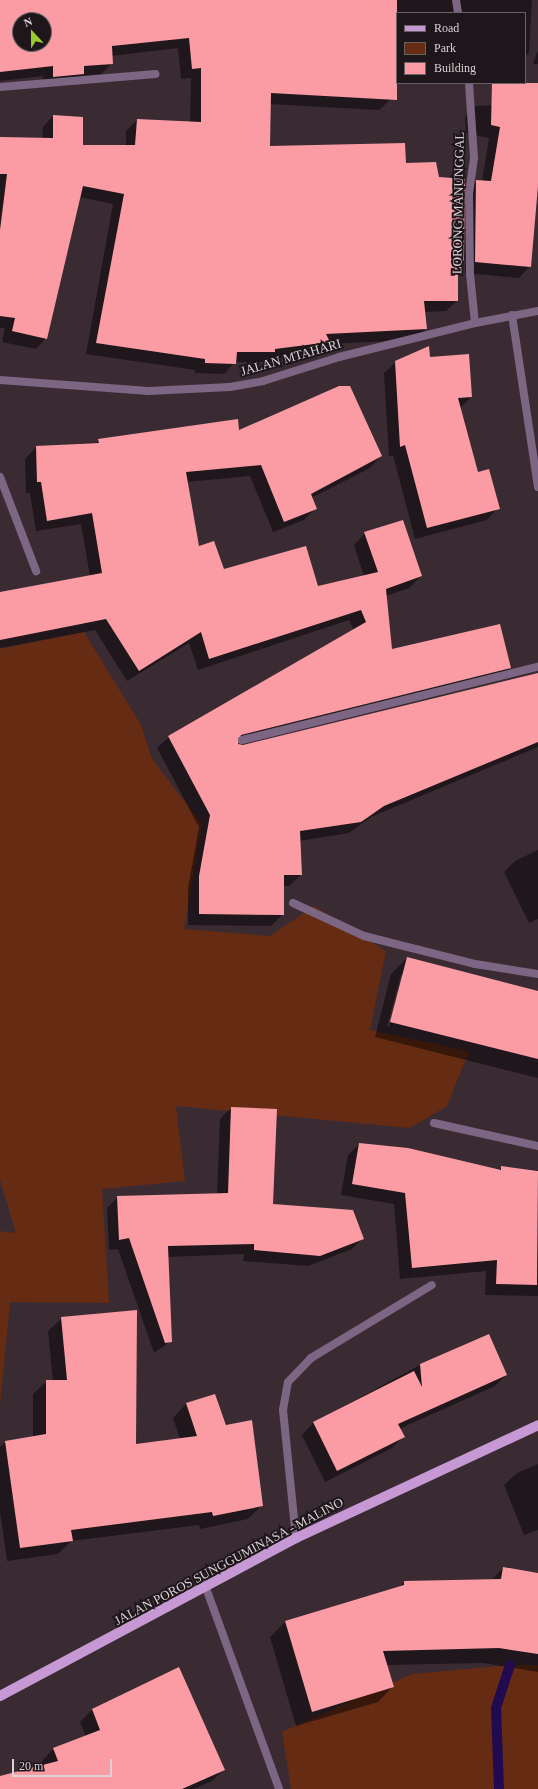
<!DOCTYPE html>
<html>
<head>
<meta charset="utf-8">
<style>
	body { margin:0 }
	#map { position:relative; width:538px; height:1789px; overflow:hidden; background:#3a2b33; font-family:Georgia,serif }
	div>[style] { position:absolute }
	.green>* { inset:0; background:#652b13 }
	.shadow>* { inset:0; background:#0007 }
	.stream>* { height:10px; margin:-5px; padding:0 5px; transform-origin:5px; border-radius:5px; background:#210a50 }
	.building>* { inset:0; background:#fb9ca5 }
	.lane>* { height:8px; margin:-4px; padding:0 4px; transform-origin:4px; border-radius:4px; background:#7c6683 }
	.street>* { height:8px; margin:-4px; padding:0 4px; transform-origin:4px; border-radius:4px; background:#7c6683 }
	.primary>* { height:10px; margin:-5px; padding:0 5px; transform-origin:5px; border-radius:5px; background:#c699d5 }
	span { translate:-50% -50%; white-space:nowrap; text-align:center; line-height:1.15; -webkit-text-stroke:4px #1d161a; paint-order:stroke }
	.street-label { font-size:13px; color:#dbd1d6 }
	.legend { position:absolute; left:396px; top:12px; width:130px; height:72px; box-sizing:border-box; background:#1d161a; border:1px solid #696165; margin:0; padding:5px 7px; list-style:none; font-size:12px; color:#dbd1d6 }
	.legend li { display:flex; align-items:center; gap:8px; height:20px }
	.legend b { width:20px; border:1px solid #696165 }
	.north { position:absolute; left:12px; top:12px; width:40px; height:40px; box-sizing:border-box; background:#1d161a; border:1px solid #696165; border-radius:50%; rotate:338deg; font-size:11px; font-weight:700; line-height:16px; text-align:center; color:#dbd1d6 }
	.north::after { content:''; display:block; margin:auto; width:14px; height:18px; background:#9cca31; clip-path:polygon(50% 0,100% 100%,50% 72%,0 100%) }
	.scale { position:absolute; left:12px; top:1759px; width:100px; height:18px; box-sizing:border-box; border:2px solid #dbd1d6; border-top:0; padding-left:5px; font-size:12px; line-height:14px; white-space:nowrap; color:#dbd1d6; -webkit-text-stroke:3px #1d161a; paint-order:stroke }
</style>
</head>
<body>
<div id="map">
	<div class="green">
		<div style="clip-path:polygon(84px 632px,141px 725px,152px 759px,202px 824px,184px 929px,270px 936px,314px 906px,386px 951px,370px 1030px,469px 1051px,447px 1106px,410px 1128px,176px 1106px,185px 1181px,102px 1189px,109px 1303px,10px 1302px,0 1405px,0 1231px,16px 1233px,0 1180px,0 649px)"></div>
		<div style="clip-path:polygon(510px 1665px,538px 1665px,538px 1789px,291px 1789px,282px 1732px,412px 1674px)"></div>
	</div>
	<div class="shadow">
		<div style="clip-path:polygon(evenodd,0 0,532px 0,529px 53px,525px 57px,525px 13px,397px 13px,397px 68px,390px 100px,379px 110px,270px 104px,269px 147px,405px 164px,426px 227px,477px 181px,482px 181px,489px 138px,466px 133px,465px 117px,476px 106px,538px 103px,538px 159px,530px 266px,519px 278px,465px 273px,465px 259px,457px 267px,457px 301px,446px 311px,424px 312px,426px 329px,415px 340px,326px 344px,318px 352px,267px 359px,263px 362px,235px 362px,224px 374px,195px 373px,195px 370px,86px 354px,113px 204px,79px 197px,46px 338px,36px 349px,2px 342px,5px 328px,0 328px,0 138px,42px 139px,43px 127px,53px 116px,82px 146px,126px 146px,126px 131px,137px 120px,190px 123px,191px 78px,181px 79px,178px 48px,111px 56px,112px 63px,101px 74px,81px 76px,72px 85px,43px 87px,43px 76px,0 81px,0 0,20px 20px,44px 20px,44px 44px,20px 44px,20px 20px)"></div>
		<div style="clip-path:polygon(538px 50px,538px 64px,533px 64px)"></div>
		<div style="clip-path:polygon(396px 362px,471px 397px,460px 408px,478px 474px,498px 508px,487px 520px,415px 539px,393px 455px,389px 457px,384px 373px)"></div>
		<div style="clip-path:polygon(238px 432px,381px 456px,370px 468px,311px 498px,316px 508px,304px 520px,273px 532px,250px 476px,187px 482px,198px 548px,223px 570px,317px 588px,364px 576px,354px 545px,365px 533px,421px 576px,409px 588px,386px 596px,391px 650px,510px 668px,498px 679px,236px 744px,243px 746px,538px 674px,538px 747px,371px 817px,349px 833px,299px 841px,301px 875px,289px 886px,283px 886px,283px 914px,271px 926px,188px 925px,188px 888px,199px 827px,157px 748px,169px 737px,354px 630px,349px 620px,198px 670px,189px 643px,127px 681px,95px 630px,0 648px,0 593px,90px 576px,81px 524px,36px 531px,30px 493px,26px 493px,25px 459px,36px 447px)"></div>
		<div style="clip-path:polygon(538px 850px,538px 919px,529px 923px,504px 872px,515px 861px)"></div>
		<div style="clip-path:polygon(evenodd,407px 958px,538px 992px,538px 1078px,375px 1037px,391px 974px,407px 958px,401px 975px,403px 975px,389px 1027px,387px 1027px,401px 975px)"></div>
		<div style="clip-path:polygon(231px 1108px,272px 1205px,363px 1238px,352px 1249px,308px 1266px,243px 1261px,244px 1254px,167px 1257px,171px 1341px,154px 1353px,118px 1249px,109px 1250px,107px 1208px,118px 1197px,217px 1194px,220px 1119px)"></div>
		<div style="clip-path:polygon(359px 1144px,499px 1170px,502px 1167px,538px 1170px,538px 1296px,485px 1295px,486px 1271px,400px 1279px,394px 1204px,341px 1195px,348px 1155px)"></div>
		<div style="clip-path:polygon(62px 1318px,135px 1445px,180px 1439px,173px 1418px,186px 1404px,214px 1395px,262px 1505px,248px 1519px,200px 1529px,199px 1525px,71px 1541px,58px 1554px,7px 1561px,0 1511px,0 1447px,6px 1442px,33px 1437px,33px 1394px,47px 1381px,53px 1381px,48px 1331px)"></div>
		<div style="clip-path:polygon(420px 1365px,506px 1375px,495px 1386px,399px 1429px,403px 1437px,392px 1448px,325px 1482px,302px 1435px,313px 1423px)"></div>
		<div style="clip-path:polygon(538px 1464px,538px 1530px,524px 1535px,504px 1485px,517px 1473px)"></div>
		<div style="clip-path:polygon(503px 1568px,538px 1574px,538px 1672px,483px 1663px,387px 1665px,393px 1686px,378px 1702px,296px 1726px,270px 1637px,285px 1622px,399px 1587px,404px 1582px,492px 1580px)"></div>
		<div style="clip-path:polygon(179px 1668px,224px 1769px,212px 1781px,194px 1789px,0 1789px,0 1777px,44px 1766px,42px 1761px,53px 1749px,86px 1736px,80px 1722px,92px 1710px)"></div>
	</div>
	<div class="stream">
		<div style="left:499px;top:1789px;width:81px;rotate:-92.1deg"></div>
		<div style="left:496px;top:1708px;width:45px;rotate:-72deg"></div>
	</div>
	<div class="building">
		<div style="clip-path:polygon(evenodd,0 0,397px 0,397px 100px,271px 93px,270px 146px,405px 143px,406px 163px,436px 162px,439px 177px,465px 179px,464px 261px,458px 260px,458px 301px,424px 301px,427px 329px,326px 334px,330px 342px,275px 349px,275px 352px,237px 352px,236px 364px,205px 363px,205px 359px,96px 343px,124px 194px,83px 186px,47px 339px,12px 331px,15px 318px,0 316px,0 230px,7px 174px,0 174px,0 137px,53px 138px,53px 115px,83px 117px,83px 145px,135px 145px,137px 119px,201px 122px,201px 68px,192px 69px,189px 38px,112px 46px,113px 64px,84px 66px,84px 74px,53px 77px,53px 66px,0 72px,0 0,20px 20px,44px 20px,44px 44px,20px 44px,20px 20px)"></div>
		<div style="clip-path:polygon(492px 83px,538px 83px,538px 186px,531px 267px,475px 262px,476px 180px,491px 181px,500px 127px,491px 125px)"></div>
		<div style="clip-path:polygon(429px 346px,430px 357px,469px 354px,472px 397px,458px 398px,478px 472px,489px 469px,500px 509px,427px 528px,405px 445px,400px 447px,395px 361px)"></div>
		<div style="clip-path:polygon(339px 386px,350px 386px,382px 456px,311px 494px,317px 509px,284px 522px,261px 465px,186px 472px,199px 546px,214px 541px,224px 569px,306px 546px,318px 586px,378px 572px,364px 532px,403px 520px,422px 576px,386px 589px,392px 649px,500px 624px,511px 668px,241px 735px,238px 744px,243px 745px,538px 673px,538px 742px,384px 806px,361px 822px,300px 831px,302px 875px,284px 875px,284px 915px,199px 914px,199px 876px,210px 815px,168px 736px,366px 622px,361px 610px,209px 659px,201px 632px,139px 671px,106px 619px,0 640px,0 592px,102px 573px,92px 513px,47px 521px,41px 482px,37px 482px,36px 446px,99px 443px,98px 439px,238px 419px,239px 430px)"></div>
		<div style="clip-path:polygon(407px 957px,538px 991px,538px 1059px,390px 1022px)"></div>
		<div style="clip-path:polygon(231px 1107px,277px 1109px,273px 1204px,353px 1210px,364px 1239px,320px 1256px,254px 1250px,254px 1244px,168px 1246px,172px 1342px,165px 1343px,129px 1238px,119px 1240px,117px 1196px,228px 1193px)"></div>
		<div style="clip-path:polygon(359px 1143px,408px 1148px,501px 1170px,501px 1166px,538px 1171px,537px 1285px,496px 1284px,497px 1260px,412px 1268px,405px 1193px,352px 1184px)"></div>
		<div style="clip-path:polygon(137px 1310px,136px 1444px,197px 1436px,186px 1403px,215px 1394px,226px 1425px,252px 1420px,263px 1506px,213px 1516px,212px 1512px,71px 1530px,73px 1541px,20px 1548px,5px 1441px,46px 1434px,46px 1380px,67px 1380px,61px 1317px)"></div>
		<div style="clip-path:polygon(489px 1334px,507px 1375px,398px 1424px,405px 1437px,337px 1471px,313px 1422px,414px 1371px,422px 1387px,420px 1364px)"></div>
		<div style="clip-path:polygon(503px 1567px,538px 1573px,538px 1654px,499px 1648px,383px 1651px,394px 1687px,312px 1712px,285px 1621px,404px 1585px,404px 1581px,501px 1579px)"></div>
		<div style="clip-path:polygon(179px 1667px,225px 1770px,182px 1789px,0 1789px,0 1776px,58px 1761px,53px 1748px,100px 1730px,92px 1709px)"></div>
	</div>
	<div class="lane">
		<div style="left:0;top:477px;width:101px;rotate:69deg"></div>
		<div style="left:296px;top:1538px;width:129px;rotate:-95.8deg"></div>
		<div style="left:283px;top:1410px;width:28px;rotate:-80deg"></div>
		<div style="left:288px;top:1382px;width:33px;rotate:-46deg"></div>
		<div style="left:311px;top:1358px;width:141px;rotate:-31.1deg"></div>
		<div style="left:206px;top:1588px;width:214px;rotate:70deg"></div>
	</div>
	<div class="street">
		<div style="left:456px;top:0;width:13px;rotate:81deg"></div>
		<div style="left:469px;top:83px;width:75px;rotate:86.2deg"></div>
		<div style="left:474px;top:158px;width:35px;rotate:98deg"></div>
		<div style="left:469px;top:193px;width:81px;rotate:89.3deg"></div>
		<div style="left:470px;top:274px;width:49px;rotate:84.2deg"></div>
		<div style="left:0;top:87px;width:156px;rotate:-4.8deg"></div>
		<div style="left:512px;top:315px;width:174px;rotate:81.4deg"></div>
		<div style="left:0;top:380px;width:149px;rotate:4.2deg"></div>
		<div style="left:149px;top:391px;width:81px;rotate:-2.8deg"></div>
		<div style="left:230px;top:387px;width:34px;rotate:-10deg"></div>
		<div style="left:263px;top:381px;width:80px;rotate:-17.5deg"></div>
		<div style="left:339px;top:357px;width:140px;rotate:-14deg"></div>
		<div style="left:475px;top:323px;width:64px;rotate:-10.8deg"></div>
		<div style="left:242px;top:740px;width:305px;rotate:-13.9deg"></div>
		<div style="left:293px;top:903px;width:78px;rotate:24.9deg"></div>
		<div style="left:364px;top:936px;width:114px;rotate:14.2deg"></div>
		<div style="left:475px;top:964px;width:64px;rotate:9deg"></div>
		<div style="left:434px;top:1123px;width:107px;rotate:12.5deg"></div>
	</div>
	<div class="primary">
		<div style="left:0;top:1696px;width:336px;rotate:-28.1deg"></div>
		<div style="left:296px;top:1538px;width:267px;rotate:-25deg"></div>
	</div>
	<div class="street-label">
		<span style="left:459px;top:203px;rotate:-89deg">LORONG MANUNGGAL</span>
		<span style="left:291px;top:358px;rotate:-16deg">JALAN MTAHARI</span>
		<span style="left:229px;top:1562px;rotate:-28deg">JALAN POROS SUNGGUMINASA - MALINO</span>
	</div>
	<ul class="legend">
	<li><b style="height:5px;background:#c699d5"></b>Road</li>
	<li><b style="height:11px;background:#652b13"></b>Park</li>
	<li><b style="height:11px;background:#fb9ca5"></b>Building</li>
	</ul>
	<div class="north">N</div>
	<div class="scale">20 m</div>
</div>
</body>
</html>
